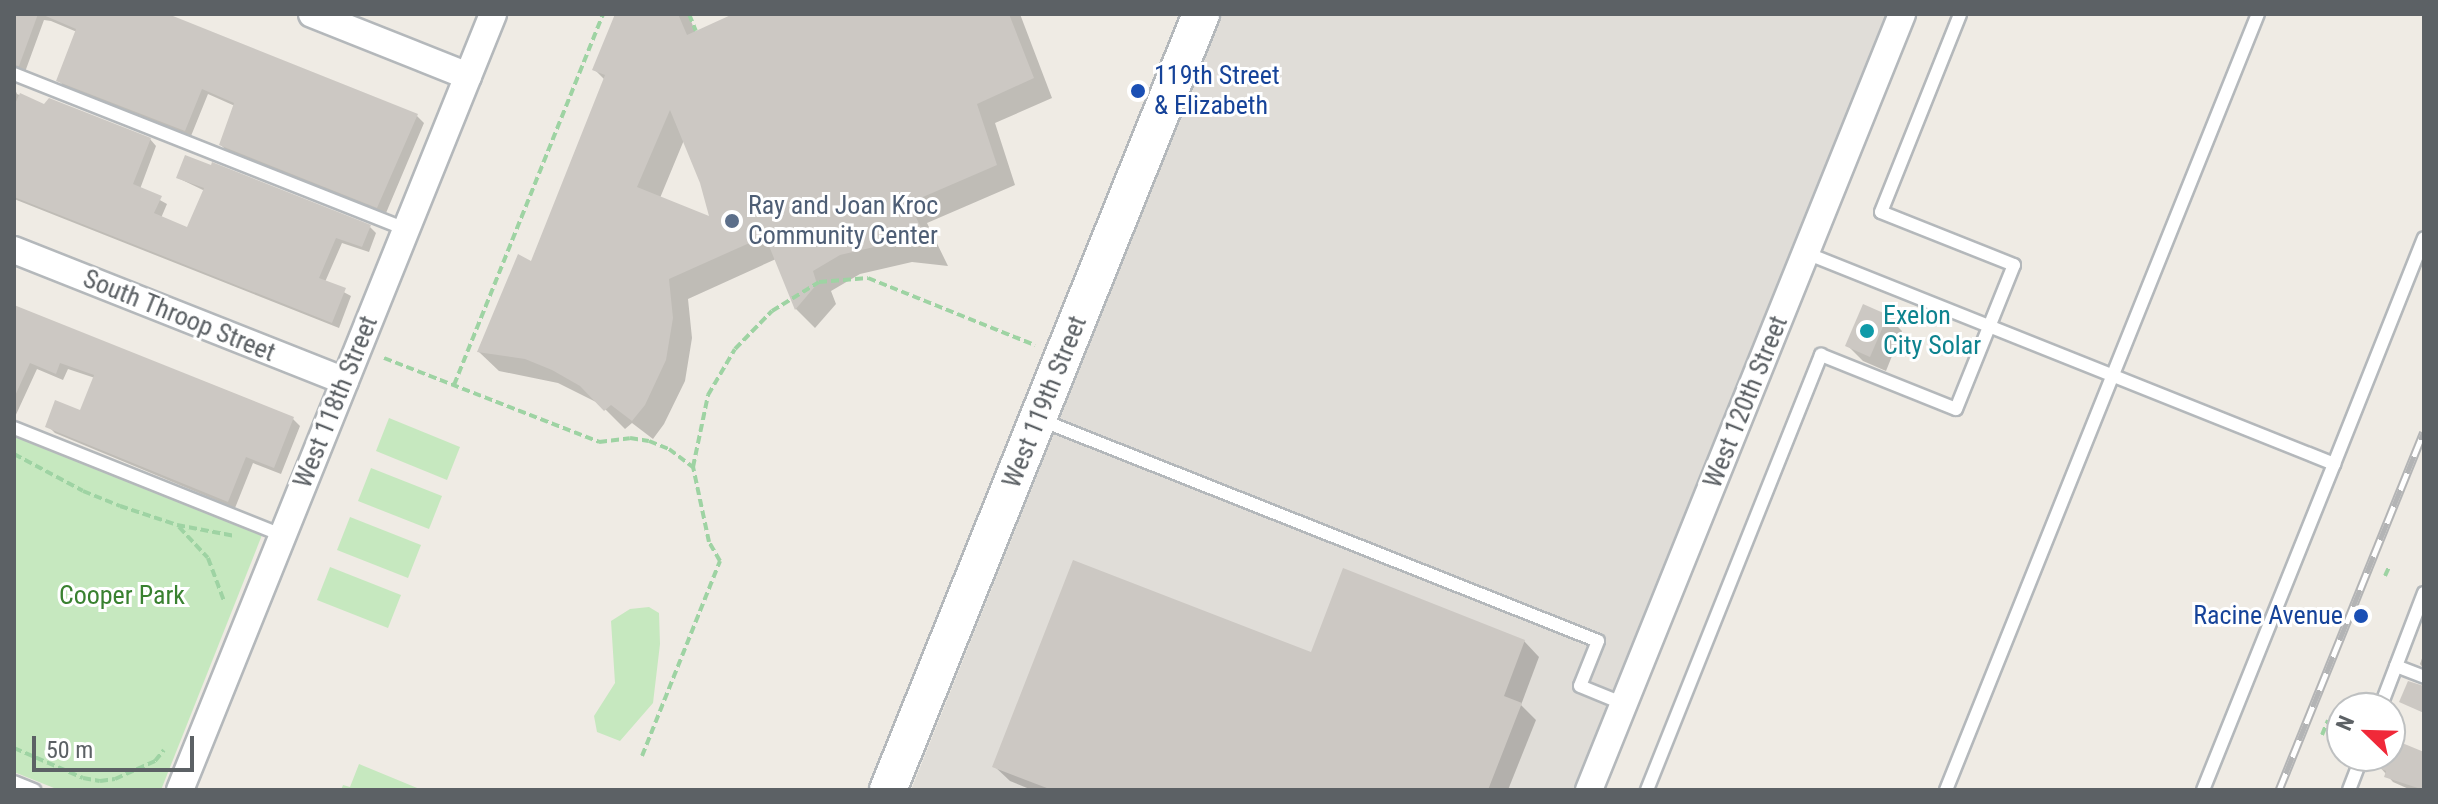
<!DOCTYPE html>
<html>
<head>
<meta charset="utf-8">
<style>
	body { margin:0 }
	#map { position:relative; width:2438px; height:804px; overflow:hidden; background:#efebe4; font-family:"Roboto Condensed",sans-serif }
	div>[style] { position:absolute }
	.industrial>* { inset:0; background:#e0ddd8 }
	.green>* { inset:0; background:#c6e8bf }
	.shadow>* { inset:0; background:#0003 }
	.building>* { inset:0; background:#ccc8c3 }
	.path>* { height:4px; margin-top:-2px; transform-origin:0; background:repeating-linear-gradient(90deg,#9ed3a3 0 8px,transparent 0 12px) }
	.roads { filter:drop-shadow(2px 0 #b4b8bb) drop-shadow(-2px 0 #b4b8bb) drop-shadow(0 2px #b4b8bb) drop-shadow(0 -2px #b4b8bb) }
	.lane>* { height:12px; margin:-6px; padding:0 6px; transform-origin:6px; border-radius:6px; background:#fff }
	.street>* { height:26px; margin:-13px; padding:0 13px; transform-origin:13px; border-radius:13px; background:#fff }
	.secondary>* { height:36px; margin:-18px; padding:0 18px; transform-origin:18px; border-radius:18px; background:#fff }
	.rail>* { height:9px; margin-top:-4.5px; transform-origin:0; background:repeating-linear-gradient(90deg,#fff 0 18px,#b3b4b5 0 36px); box-sizing:border-box; border-block:2px solid #b3b4b5 }
	.dots>* { width:22px; height:22px; translate:-50% -50%; box-sizing:border-box; border:4px solid #fff; border-radius:50% }
	span { translate:-50% -50%; white-space:nowrap; text-align:center; line-height:1.15; -webkit-text-stroke:6px #fff; paint-order:stroke }
	.transit-label { font-size:26px; color:#164399 }
	.left { translate:0 -50%; text-align:left }
	.right { translate:-100% -50%; text-align:right }
	.service-label { font-size:26px; color:#4e5e75 }
	.street-label { font-size:26px; color:#5c6165 }
	.culture-label { font-size:26px; color:#0d838f }
	.park-label { font-size:26px; color:#398130 }
	.frame { position:absolute; inset:0; border:16px solid #5c6165; pointer-events:none }
	.north { position:absolute; left:2326px; top:692px; width:80px; height:80px; box-sizing:border-box; background:#fff; border:2px solid #bec0c1; border-radius:50%; rotate:293deg; font-size:22px; font-weight:700; line-height:32px; text-align:center; color:#5c6165 }
	.north::after { content:''; display:block; margin:auto; width:28px; height:36px; background:#f02939; clip-path:polygon(50% 0,100% 100%,50% 72%,0 100%) }
	.scale { position:absolute; left:32px; top:736px; width:162px; height:36px; box-sizing:border-box; border:4px solid #5c6165; border-top:0; padding-left:10px; font-size:24px; line-height:28px; white-space:nowrap; color:#5c6165; -webkit-text-stroke:6px #fff; paint-order:stroke }
</style>
</head>
<body>
<div id="map">
	<div class="industrial">
		<div style="clip-path:polygon(1222px 14px,1897px 14px,1585px 790px,911px 790px)"></div>
	</div>
	<div class="green">
		<div style="clip-path:polygon(389px 418px,460px 447px,447px 480px,376px 451px)"></div>
		<div style="clip-path:polygon(14px 436px,262px 535px,161px 790px,59px 790px,14px 772px)"></div>
		<div style="clip-path:polygon(371px 468px,442px 496px,429px 529px,358px 501px)"></div>
		<div style="clip-path:polygon(350px 517px,421px 545px,408px 578px,337px 550px)"></div>
		<div style="clip-path:polygon(330px 567px,401px 595px,388px 628px,317px 600px)"></div>
		<div style="clip-path:polygon(649px 607px,659px 613px,660px 644px,653px 703px,620px 741px,597px 732px,594px 716px,615px 683px,611px 621px,630px 609px)"></div>
		<div style="clip-path:polygon(359px 764px,422px 790px,341px 790px,343px 785px,350px 787px)"></div>
	</div>
	<div class="shadow">
		<div style="clip-path:polygon(14px 14px,161px 14px,417px 116px,424px 123px,386px 213px,227px 151px,221px 145px,235px 106px,208px 94px,191px 136px,65px 87px,58px 80px,77px 32px,51px 21px,44px 20px,25px 72px,14px 75px)"></div>
		<div style="clip-path:polygon(evenodd,617px 14px,688px 14px,696px 33px,738px 14px,1020px 14px,1052px 98px,995px 123px,1015px 185px,927px 223px,948px 266px,912px 262px,860px 274px,831px 291px,836px 304px,815px 328px,796px 309px,776px 259px,688px 299px,692px 338px,685px 381px,664px 424px,653px 439px,632px 423px,625px 429px,600px 404px,558px 383px,499px 371px,479px 352px,532px 263px,605px 80px,595px 70px,617px 14px,684px 140px,702px 183px,712px 220px,660px 198px,684px 140px)"></div>
		<div style="clip-path:polygon(14px 87px,17px 94px,45px 106px,150px 139px,156px 146px,140px 189px,167px 204px,161px 218px,189px 229px,205px 191px,178px 178px,213px 168px,370px 227px,376px 233px,369px 252px,342px 243px,325px 282px,351px 296px,339px 328px,14px 199px)"></div>
		<div style="clip-path:polygon(14px 307px,293px 419px,300px 426px,281px 474px,253px 463px,235px 508px,55px 433px,48px 426px,82px 412px,95px 378px,68px 369px,63px 380px,37px 369px,14px 419px)"></div>
		<div style="clip-path:polygon(1887px 316px,1902px 331px,1886px 371px,1863px 361px,1848px 346px)"></div>
		<div style="clip-path:polygon(1524px 641px,1539px 657px,1521px 705px,1536px 720px,1508px 790px,1032px 790px,1010px 781px,994px 766px,1312px 655px)"></div>
		<div style="clip-path:polygon(2424px 653px,2424px 669px,2420px 664px)"></div>
		<div style="clip-path:polygon(2390px 741px,2424px 754px,2424px 790px,2411px 790px,2393px 782px,2379px 766px,2383px 756px,2390px 756px)"></div>
	</div>
	<div class="building">
		<div style="clip-path:polygon(14px 14px,38px 14px,19px 66px,14px 65px)"></div>
		<div style="clip-path:polygon(41px 14px,168px 14px,418px 114px,377px 208px,219px 145px,234px 103px,202px 89px,185px 131px,56px 81px,76px 29px)"></div>
		<div style="clip-path:polygon(evenodd,615px 14px,678px 14px,687px 35px,733px 14px,1009px 14px,1034px 78px,977px 104px,997px 165px,909px 203px,931px 248px,891px 243px,840px 255px,813px 271px,817px 284px,795px 310px,765px 236px,669px 279px,673px 318px,666px 360px,645px 405px,632px 421px,611px 405px,604px 411px,580px 386px,552px 370px,525px 359px,477px 352px,518px 254px,531px 261px,605px 75px,592px 70px,615px 14px,670px 110px,700px 183px,709px 216px,637px 187px,670px 110px)"></div>
		<div style="clip-path:polygon(20px 93px,44px 104px,49px 98px,151px 138px,133px 184px,162px 196px,154px 213px,187px 227px,204px 188px,176px 178px,185px 155px,211px 165px,212px 162px,371px 225px,362px 247px,336px 238px,319px 278px,346px 288px,332px 323px,14px 197px,14px 106px)"></div>
		<div style="clip-path:polygon(1863px 304px,1888px 315px,1870px 357px,1845px 346px)"></div>
		<div style="clip-path:polygon(14px 305px,294px 417px,274px 468px,246px 457px,228px 502px,45px 427px,55px 400px,80px 410px,94px 375px,60px 363px,56px 374px,30px 363px,14px 398px)"></div>
		<div style="clip-path:polygon(1073px 560px,1311px 652px,1343px 568px,1525px 640px,1504px 696px,1522px 703px,1488px 790px,1052px 790px,992px 767px)"></div>
		<div style="clip-path:polygon(2408px 681px,2424px 686px,2424px 713px,2399px 702px)"></div>
		<div style="clip-path:polygon(2390px 738px,2424px 752px,2424px 790px,2384px 777px,2386px 771px,2369px 764px,2371px 756px,2390px 756px)"></div>
	</div>
	<div class="path">
		<div style="left:689px;top:14px;width:18px;rotate:68deg"></div>
		<div style="left:384px;top:358px;width:231px;rotate:21.3deg"></div>
		<div style="left:599px;top:442px;width:31px;rotate:-7deg"></div>
		<div style="left:630px;top:438px;width:19px;rotate:9deg"></div>
		<div style="left:649px;top:441px;width:22px;rotate:22deg"></div>
		<div style="left:669px;top:449px;width:30px;rotate:37deg"></div>
		<div style="left:454px;top:385px;width:400px;rotate:-68.1deg"></div>
		<div style="left:14px;top:454px;width:78px;rotate:28.2deg"></div>
		<div style="left:83px;top:491px;width:40px;rotate:22deg"></div>
		<div style="left:120px;top:506px;width:60px;rotate:18.4deg"></div>
		<div style="left:177px;top:525px;width:59px;rotate:10.7deg"></div>
		<div style="left:179px;top:527px;width:42px;rotate:46.9deg"></div>
		<div style="left:208px;top:558px;width:46px;rotate:69.6deg"></div>
		<div style="left:2385px;top:576px;width:10px;rotate:-66deg"></div>
		<div style="left:2322px;top:735px;width:16px;rotate:-68deg"></div>
		<div style="left:14px;top:748px;width:75px;rotate:23.5deg"></div>
		<div style="left:83px;top:778px;width:17px;rotate:10deg"></div>
		<div style="left:100px;top:781px;width:15px;rotate:-8deg"></div>
		<div style="left:115px;top:779px;width:44px;rotate:-24.2deg"></div>
		<div style="left:155px;top:761px;width:14px;rotate:-51deg"></div>
		<div style="left:642px;top:756px;width:210px;rotate:-68.2deg"></div>
		<div style="left:720px;top:561px;width:22px;rotate:-120deg"></div>
		<div style="left:709px;top:542px;width:77px;rotate:-102deg"></div>
		<div style="left:693px;top:467px;width:74px;rotate:-78.2deg"></div>
		<div style="left:708px;top:395px;width:53px;rotate:-59.6deg"></div>
		<div style="left:735px;top:349px;width:53px;rotate:-45.8deg"></div>
		<div style="left:772px;top:311px;width:55px;rotate:-31.7deg"></div>
		<div style="left:819px;top:282px;width:49px;rotate:-4.7deg"></div>
		<div style="left:868px;top:278px;width:180px;rotate:21.9deg"></div>
	</div>
	<div class="roads">
		<div class="lane">
			<div style="left:14px;top:74px;width:422px;rotate:21.6deg"></div>
			<div style="left:1806px;top:253px;width:569px;rotate:21.78deg"></div>
			<div style="left:2334px;top:464px;width:243px;rotate:-68.3deg"></div>
			<div style="left:1041px;top:420px;width:599px;rotate:21.64deg"></div>
			<div style="left:1598px;top:641px;width:48px;rotate:111.8deg"></div>
			<div style="left:1580px;top:686px;width:48px;rotate:22.2deg"></div>
			<div style="left:14px;top:428px;width:289px;rotate:21.8deg"></div>
			<div style="left:2396px;top:666px;width:30px;rotate:21deg"></div>
			<div style="left:2380px;top:708px;width:123px;rotate:-69.1deg"></div>
			<div style="left:14px;top:782px;width:22px;rotate:22deg"></div>
			<div style="left:1647px;top:790px;width:469px;rotate:-68.2deg"></div>
			<div style="left:1821px;top:355px;width:145px;rotate:21.8deg"></div>
			<div style="left:1956px;top:409px;width:155px;rotate:-68.1deg"></div>
			<div style="left:2014px;top:265px;width:143px;rotate:-158.3deg"></div>
			<div style="left:1881px;top:212px;width:213px;rotate:-68.2deg"></div>
			<div style="left:1946px;top:790px;width:836px;rotate:-68.1deg"></div>
			<div style="left:2203px;top:790px;width:351px;rotate:-68.1deg"></div>
			<div style="left:2349px;top:790px;width:36px;rotate:-69deg"></div>
		</div>
		<div class="street">
			<div style="left:312px;top:14px;width:168px;rotate:21.7deg"></div>
			<div style="left:14px;top:250px;width:356px;rotate:21.6deg"></div>
			<div style="left:180px;top:790px;width:837px;rotate:-68.03deg"></div>
			<div style="left:1589px;top:790px;width:837px;rotate:-68.03deg"></div>
		</div>
		<div class="secondary">
			<div style="left:888px;top:790px;width:837px;rotate:-68.03deg"></div>
		</div>
	</div>
	<div class="rail">
		<div style="left:2279px;top:790px;width:386px;rotate:-68deg"></div>
	</div>
	<div class="dots">
		<div style="left:1138px;top:91px;background:#1a4fb4"></div>
		<div style="left:732px;top:221px;background:#5c6f8a"></div>
		<div style="left:1867px;top:331px;background:#0f9aa8"></div>
		<div style="left:2361px;top:616px;background:#1a4fb4"></div>
	</div>
	<div class="transit-label">
		<span class="left" style="left:1154px;top:91px">119th Street<br>&amp; Elizabeth</span>
		<span class="right" style="left:2343px;top:616px">Racine Avenue</span>
	</div>
	<div class="service-label">
		<span class="left" style="left:748px;top:221px">Ray and Joan Kroc<br>Community Center</span>
	</div>
	<div class="street-label">
		<span style="left:179px;top:316px;rotate:22deg">South Throop Street</span>
		<span style="left:336px;top:402px;rotate:-68deg">West 118th Street</span>
		<span style="left:1045px;top:402px;rotate:-68deg">West 119th Street</span>
		<span style="left:1746px;top:402px;rotate:-68deg">West 120th Street</span>
	</div>
	<div class="culture-label">
		<span class="left" style="left:1883px;top:331px">Exelon<br>City Solar</span>
	</div>
	<div class="park-label">
		<span style="left:122px;top:596px">Cooper Park</span>
	</div>
	<div class="frame"></div>
	<div class="north">N</div>
	<div class="scale">50 m</div>
</div>
</body>
</html>
